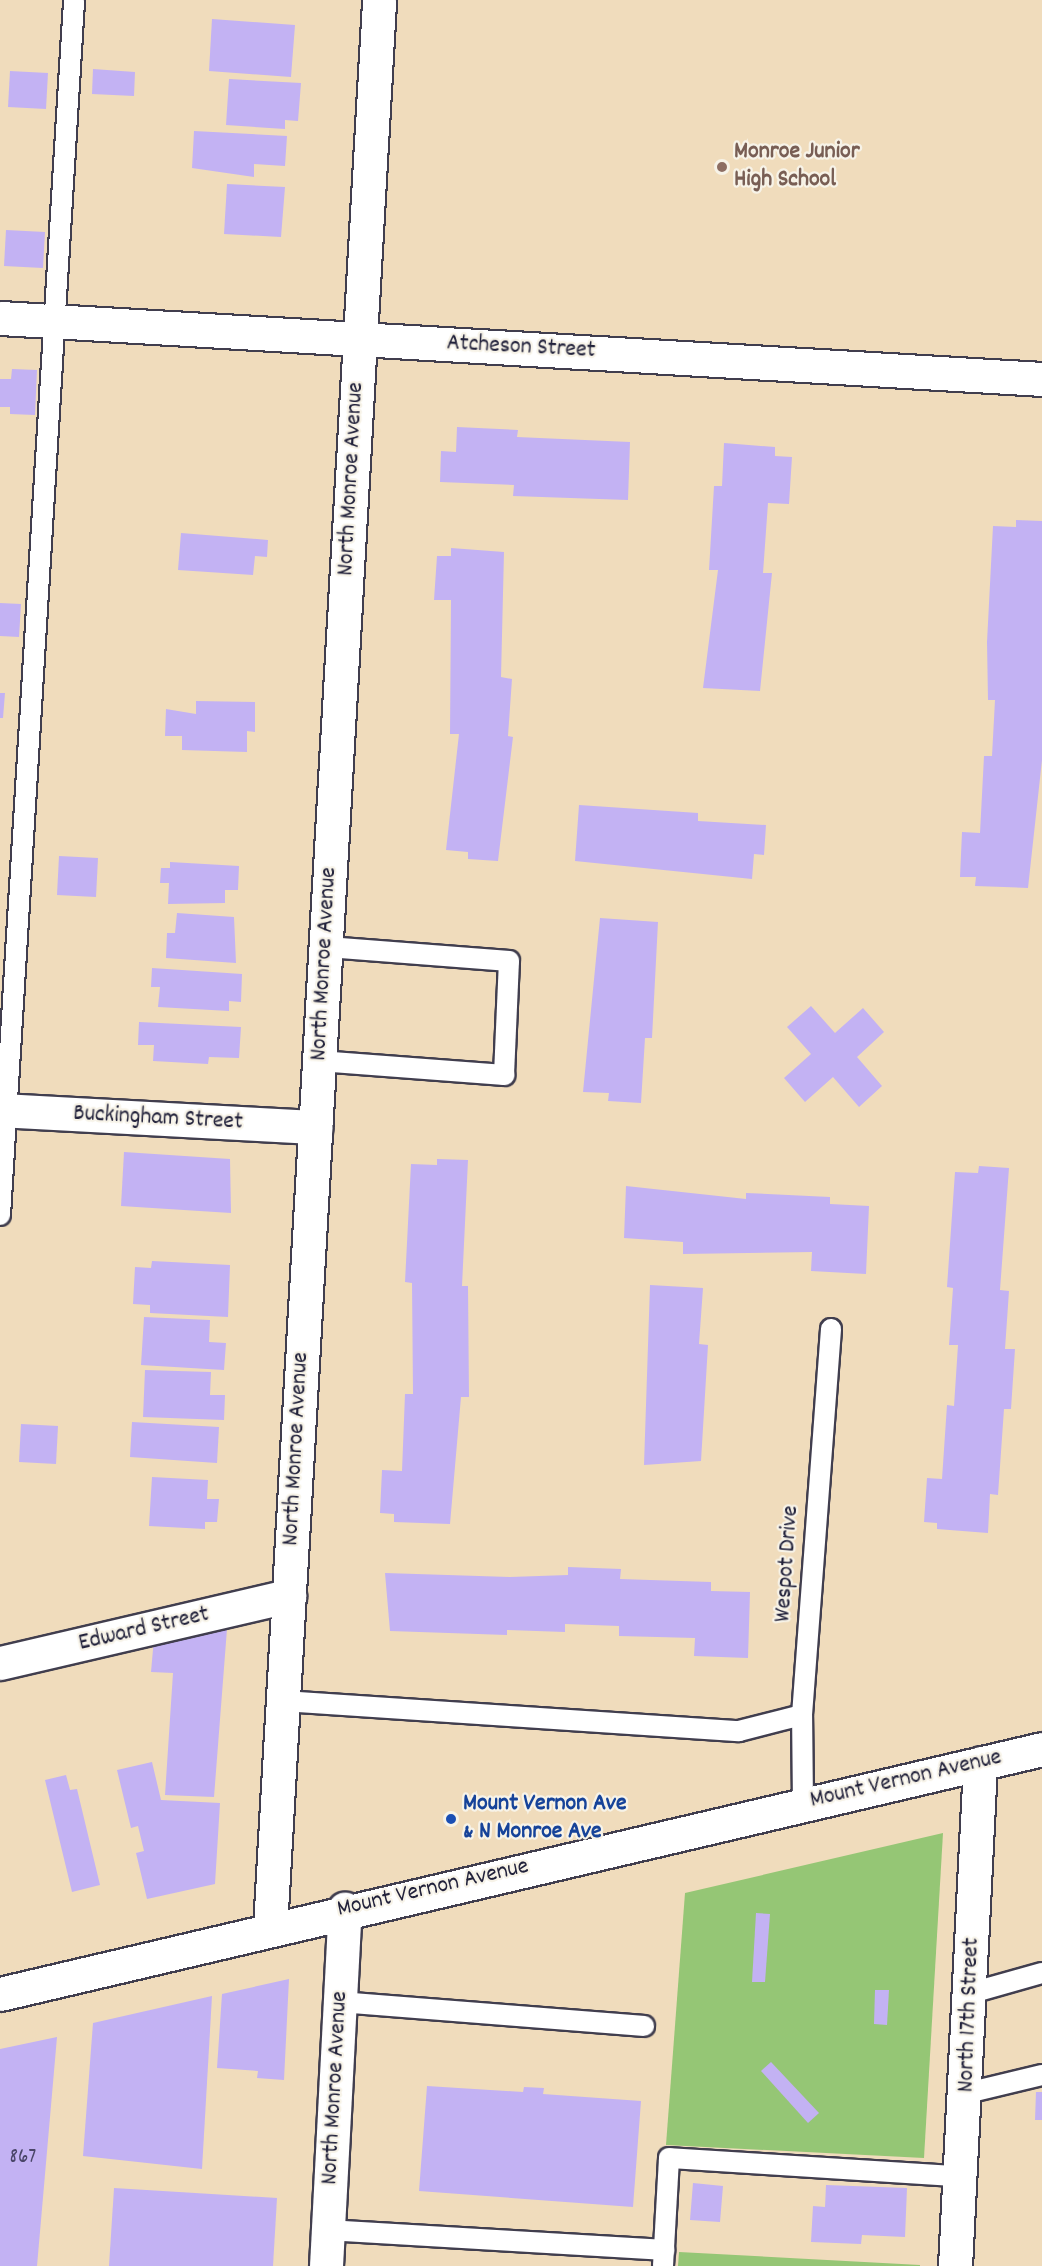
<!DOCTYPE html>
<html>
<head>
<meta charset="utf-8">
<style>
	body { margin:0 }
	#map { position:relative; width:1042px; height:2266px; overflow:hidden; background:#f0dcbc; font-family:Dekko,sans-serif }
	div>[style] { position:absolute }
	.green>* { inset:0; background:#95c675 }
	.building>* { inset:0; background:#c3b2f3 }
	.roads { filter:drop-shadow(2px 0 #413e4e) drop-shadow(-2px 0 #413e4e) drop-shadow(0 2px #413e4e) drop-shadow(0 -2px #413e4e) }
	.service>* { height:20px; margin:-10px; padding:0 10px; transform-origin:10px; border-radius:10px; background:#fff }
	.minor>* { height:33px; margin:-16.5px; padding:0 16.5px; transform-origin:16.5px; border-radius:16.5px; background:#fff }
	.tertiary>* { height:33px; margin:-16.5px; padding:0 16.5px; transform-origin:16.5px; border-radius:16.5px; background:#fff }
	.dots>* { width:16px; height:16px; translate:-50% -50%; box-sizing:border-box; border:3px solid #f7f3e8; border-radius:50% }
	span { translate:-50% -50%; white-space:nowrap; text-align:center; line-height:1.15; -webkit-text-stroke:4.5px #f7f3e8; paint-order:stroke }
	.number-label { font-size:21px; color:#4a4669 }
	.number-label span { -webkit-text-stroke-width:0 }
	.education-label { font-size:24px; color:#785e54; font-weight:700 }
	.left { translate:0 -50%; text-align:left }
	.street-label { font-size:24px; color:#22223b }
	.transit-label { font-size:24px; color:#164399; font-weight:700 }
</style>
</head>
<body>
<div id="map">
	<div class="green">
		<div style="clip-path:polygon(943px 1833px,924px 2158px,666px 2145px,685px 1893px)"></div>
		<div style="clip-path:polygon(679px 2252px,920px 2265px,920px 2266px,678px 2266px)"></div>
	</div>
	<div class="building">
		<div style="clip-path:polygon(212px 19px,295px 25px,291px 77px,209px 71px)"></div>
		<div style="clip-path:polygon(93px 69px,135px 72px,134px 96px,92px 94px)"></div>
		<div style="clip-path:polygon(10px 71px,48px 73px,46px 109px,8px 107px)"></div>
		<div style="clip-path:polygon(229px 79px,301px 83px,298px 121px,285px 120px,285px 129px,226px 125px)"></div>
		<div style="clip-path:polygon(194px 131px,287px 136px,285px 166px,254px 164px,254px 177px,192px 168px)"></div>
		<div style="clip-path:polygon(227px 184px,285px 187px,281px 237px,224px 234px)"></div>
		<div style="clip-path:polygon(6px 230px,45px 232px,43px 268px,4px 266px)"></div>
		<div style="clip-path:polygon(12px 369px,37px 370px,35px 415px,10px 414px,10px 407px,0 407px,0 379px,11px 379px)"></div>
		<div style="clip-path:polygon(457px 427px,518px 430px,517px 437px,630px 442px,628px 500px,513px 496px,514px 485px,440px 482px,441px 451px,456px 452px)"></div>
		<div style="clip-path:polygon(724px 443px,775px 447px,775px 456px,792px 457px,789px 504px,768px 503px,763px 573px,772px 573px,760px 691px,703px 688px,718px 570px,709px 570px,714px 486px,722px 486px)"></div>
		<div style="clip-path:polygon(1016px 520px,1042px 521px,1042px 760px,1028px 888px,975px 886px,976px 877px,960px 877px,962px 832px,980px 833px,984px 756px,992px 756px,995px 700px,988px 700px,987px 642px,993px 526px,1016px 527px)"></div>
		<div style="clip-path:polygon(181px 533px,268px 540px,267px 557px,255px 556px,253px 575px,178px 570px)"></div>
		<div style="clip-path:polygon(451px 548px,504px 552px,501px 677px,512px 679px,508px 736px,513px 737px,498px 861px,468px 859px,468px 852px,446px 850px,459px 734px,450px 734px,451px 600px,434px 600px,437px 556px,451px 556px)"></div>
		<div style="clip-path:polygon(0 603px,21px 604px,19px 637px,0 636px)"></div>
		<div style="clip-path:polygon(0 693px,5px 693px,3px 718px,0 718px)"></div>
		<div style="clip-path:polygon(196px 701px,255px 702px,255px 732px,247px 731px,247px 752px,182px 750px,182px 736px,165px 736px,166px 709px,196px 714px)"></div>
		<div style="clip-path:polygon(579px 805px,698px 813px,698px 821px,766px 825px,764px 855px,754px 854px,752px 879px,575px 861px)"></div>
		<div style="clip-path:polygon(59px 856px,98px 858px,96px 897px,57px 895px)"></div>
		<div style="clip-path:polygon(170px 862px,239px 866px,238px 890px,225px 890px,225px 903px,168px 904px,169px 883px,160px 883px,161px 868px,170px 868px)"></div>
		<div style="clip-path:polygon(177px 913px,234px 917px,236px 963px,166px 958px,167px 933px,175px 933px)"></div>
		<div style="clip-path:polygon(600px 918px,658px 922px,652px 1038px,645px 1038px,641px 1103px,608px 1101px,609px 1093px,583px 1092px)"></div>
		<div style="clip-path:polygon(152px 968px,242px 974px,241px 1002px,229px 1001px,229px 1011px,158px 1007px,160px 987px,151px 987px)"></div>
		<div style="clip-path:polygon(811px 1006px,835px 1033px,863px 1008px,884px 1032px,857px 1057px,882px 1086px,859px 1107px,833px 1077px,805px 1102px,784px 1078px,811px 1054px,787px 1027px)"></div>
		<div style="clip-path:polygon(139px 1022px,241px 1027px,239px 1058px,209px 1057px,208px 1064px,153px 1061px,154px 1045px,138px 1045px)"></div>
		<div style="clip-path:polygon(124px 1152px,230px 1159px,231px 1213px,121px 1206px)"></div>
		<div style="clip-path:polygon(437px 1159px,468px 1160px,462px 1286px,468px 1286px,469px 1397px,461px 1397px,450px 1524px,394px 1522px,394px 1514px,380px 1513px,382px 1470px,402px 1471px,405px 1394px,413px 1394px,412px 1283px,405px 1282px,411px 1164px,437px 1165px)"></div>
		<div style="clip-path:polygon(979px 1166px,1009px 1168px,1000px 1290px,1009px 1291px,1005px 1349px,1015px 1349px,1011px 1409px,1004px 1409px,998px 1495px,990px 1494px,988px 1533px,937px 1529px,937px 1523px,924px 1522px,927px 1478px,942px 1479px,947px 1405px,954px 1406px,958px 1345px,949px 1345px,953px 1288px,947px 1287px,955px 1172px,978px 1173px)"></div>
		<div style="clip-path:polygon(626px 1186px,746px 1199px,746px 1193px,830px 1197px,830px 1204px,869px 1206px,866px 1274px,811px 1271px,812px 1252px,683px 1254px,683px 1242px,624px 1238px)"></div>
		<div style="clip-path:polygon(152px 1261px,230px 1265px,228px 1317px,150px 1313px,150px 1305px,133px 1304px,135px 1267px,151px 1268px)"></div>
		<div style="clip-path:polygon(650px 1285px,703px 1288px,699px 1344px,708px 1345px,701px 1461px,644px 1465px)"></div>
		<div style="clip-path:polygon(144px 1317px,210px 1320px,209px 1342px,226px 1343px,224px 1370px,141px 1365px)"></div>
		<div style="clip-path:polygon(145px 1370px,211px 1372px,210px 1395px,225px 1395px,224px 1420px,143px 1417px)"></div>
		<div style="clip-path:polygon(132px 1422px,219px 1427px,217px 1463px,130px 1457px)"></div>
		<div style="clip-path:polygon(21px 1424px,58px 1426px,56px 1464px,19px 1462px)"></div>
		<div style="clip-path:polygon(152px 1477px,208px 1480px,207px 1499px,219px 1499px,217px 1522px,205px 1522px,205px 1529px,149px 1526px)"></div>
		<div style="clip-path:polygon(568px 1567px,621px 1569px,620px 1579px,711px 1582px,711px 1591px,750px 1592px,748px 1658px,694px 1656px,695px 1638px,619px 1636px,619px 1626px,565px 1624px,565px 1632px,507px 1630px,507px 1635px,390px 1631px,385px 1573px,510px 1577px,568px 1575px)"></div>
		<div style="clip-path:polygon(207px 1628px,227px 1629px,214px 1797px,165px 1795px,173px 1673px,151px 1672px,154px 1638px)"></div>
		<div style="clip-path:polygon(152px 1762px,161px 1800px,220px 1803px,215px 1884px,147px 1899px,136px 1853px,144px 1851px,138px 1826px,131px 1828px,117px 1770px)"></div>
		<div style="clip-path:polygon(66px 1775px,70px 1790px,77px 1789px,100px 1885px,72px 1892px,45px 1780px)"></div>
		<div style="clip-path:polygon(756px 1913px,770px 1914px,765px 1982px,752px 1982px)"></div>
		<div style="clip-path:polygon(289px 1979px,284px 2080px,257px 2078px,258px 2071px,217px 2068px,222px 1994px)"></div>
		<div style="clip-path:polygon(875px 1990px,889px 1990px,887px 2025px,874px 2024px)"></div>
		<div style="clip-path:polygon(212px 1996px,202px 2169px,83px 2156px,93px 2023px)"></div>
		<div style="clip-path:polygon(57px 2037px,37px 2266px,0 2266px,0 2049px)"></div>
		<div style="clip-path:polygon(771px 2062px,819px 2113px,808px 2123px,761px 2071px)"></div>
		<div style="clip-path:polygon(427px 2086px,523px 2092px,524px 2087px,544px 2088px,543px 2094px,641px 2101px,633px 2207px,419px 2191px)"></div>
		<div style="clip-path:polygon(1036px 2092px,1042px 2092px,1042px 2120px,1035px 2120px)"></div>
		<div style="clip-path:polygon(693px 2183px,723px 2186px,720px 2222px,690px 2220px)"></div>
		<div style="clip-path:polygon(826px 2185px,907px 2188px,905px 2237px,862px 2235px,861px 2244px,811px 2242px,813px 2206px,825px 2207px)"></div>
		<div style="clip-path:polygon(114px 2188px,277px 2198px,273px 2266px,109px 2266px)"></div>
	</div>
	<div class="roads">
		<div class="service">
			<div style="left:319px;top:1061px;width:186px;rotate:4.3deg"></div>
			<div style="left:504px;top:1075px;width:114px;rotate:-87.5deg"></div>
			<div style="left:509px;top:961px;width:185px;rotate:-175.6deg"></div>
			<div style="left:0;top:1215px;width:1217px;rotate:-86.51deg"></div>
			<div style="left:283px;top:1701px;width:457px;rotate:3.8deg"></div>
			<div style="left:739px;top:1731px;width:65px;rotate:-14.3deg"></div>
			<div style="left:803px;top:1804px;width:89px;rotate:-90.6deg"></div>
			<div style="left:802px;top:1715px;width:387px;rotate:-85.7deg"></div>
			<div style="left:971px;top:1993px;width:74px;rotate:-15.7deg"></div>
			<div style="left:340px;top:2002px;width:305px;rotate:4.5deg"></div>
			<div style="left:967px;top:2093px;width:77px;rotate:-13.5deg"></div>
			<div style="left:328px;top:2230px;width:337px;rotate:3.4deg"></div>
			<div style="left:663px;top:2266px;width:108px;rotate:-86.8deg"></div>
			<div style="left:669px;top:2158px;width:291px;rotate:3.6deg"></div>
		</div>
		<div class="minor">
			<div style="left:0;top:318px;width:1044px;rotate:3.35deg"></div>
			<div style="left:0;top:1110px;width:316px;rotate:3.1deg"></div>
			<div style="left:0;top:1663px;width:297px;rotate:-13.1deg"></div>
			<div style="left:270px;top:1928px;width:1931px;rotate:-86.76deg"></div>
			<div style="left:326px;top:2266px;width:358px;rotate:-87deg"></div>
			<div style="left:955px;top:2266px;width:503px;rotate:-87.15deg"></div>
		</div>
		<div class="tertiary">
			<div style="left:0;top:1994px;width:1070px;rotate:-13.23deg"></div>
		</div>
	</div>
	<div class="dots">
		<div style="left:722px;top:167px;background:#8d6e63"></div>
		<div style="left:451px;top:1819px;background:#1a4fb4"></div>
	</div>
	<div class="number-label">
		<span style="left:23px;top:2158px">867</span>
	</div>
	<div class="education-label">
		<span class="left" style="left:734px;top:167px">Monroe Junior<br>High School</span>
	</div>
	<div class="street-label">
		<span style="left:521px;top:348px;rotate:3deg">Atcheson Street</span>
		<span style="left:352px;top:479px;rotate:-87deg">North Monroe Avenue</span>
		<span style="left:325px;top:964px;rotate:-87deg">North Monroe Avenue</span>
		<span style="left:158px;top:1119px;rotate:3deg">Buckingham Street</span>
		<span style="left:297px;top:1449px;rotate:-87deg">North Monroe Avenue</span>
		<span style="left:788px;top:1564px;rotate:-86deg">Wespot Drive</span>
		<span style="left:144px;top:1630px;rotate:-13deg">Edward Street</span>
		<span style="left:906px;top:1780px;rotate:-13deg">Mount Vernon Avenue</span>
		<span style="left:433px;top:1889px;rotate:-13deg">Mount Vernon Avenue</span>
		<span style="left:970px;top:2015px;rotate:-88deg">North 17th Street</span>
		<span style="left:336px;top:2088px;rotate:-87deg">North Monroe Avenue</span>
	</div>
	<div class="transit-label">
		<span class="left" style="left:463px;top:1819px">Mount Vernon Ave<br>&amp; N Monroe Ave</span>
	</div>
</div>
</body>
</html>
